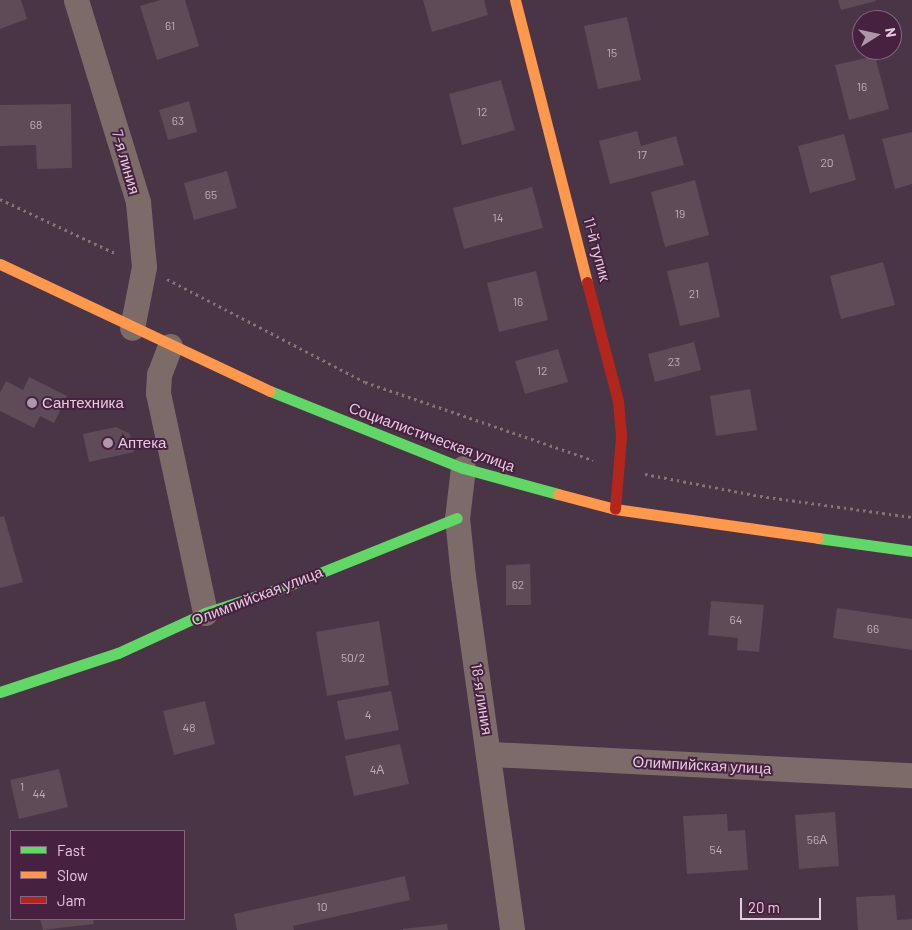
<!DOCTYPE html>
<html>
<head>
<meta charset="utf-8">
<style>
	body { margin:0 }
	#map { position:relative; width:912px; height:930px; overflow:hidden; background:#4a3546; font-family:Barlow,sans-serif }
	div>[style] { position:absolute }
	.building>* { inset:0; background:#5f4a57 }
	.path>* { height:3px; margin-top:-1.5px; transform-origin:0; background:repeating-linear-gradient(90deg,#837476 0 2.5px,transparent 0 6.5px) }
	.street>* { height:25px; margin:-12.5px; padding:0 12.5px; transform-origin:12.5px; border-radius:12.5px; background:#7d6b6a }
	.fast>* { height:11px; margin:-5.5px; padding:0 5.5px; transform-origin:5.5px; border-radius:5.5px; background:#63d668 }
	.slow>* { height:11px; margin:-5.5px; padding:0 5.5px; transform-origin:5.5px; border-radius:5.5px; background:#ff974d }
	.jam>* { height:11px; margin:-5.5px; padding:0 5.5px; transform-origin:5.5px; border-radius:5.5px; background:#b3261e }
	.dots>* { width:14px; height:14px; translate:-50% -50%; box-sizing:border-box; border:2px solid #472240; border-radius:50% }
	span { translate:-50% -50%; white-space:nowrap; text-align:center; line-height:1.15; -webkit-text-stroke:4px #472240; paint-order:stroke }
	.number-label { font-size:12px; color:#c3acbc }
	.number-label span { -webkit-text-stroke-width:0 }
	.street-label { font-size:15px; color:#e4ccde }
	.poi-label { font-size:15px; color:#e4ccde }
	.left { translate:0 -50%; text-align:left }
	.legend { position:absolute; left:10px; top:830px; width:175px; height:90px; box-sizing:border-box; background:#472240; border:1px solid #86667f; margin:0; padding:6px 9px; list-style:none; font-size:15px; color:#e4ccde }
	.legend li { display:flex; align-items:center; gap:10px; height:25px }
	.legend b { width:25px; border:1px solid #86667f }
	.north { position:absolute; left:852px; top:10px; width:50px; height:50px; box-sizing:border-box; background:#472240; border:1px solid #86667f; border-radius:50%; rotate:80deg; font-size:14px; font-weight:700; line-height:20px; text-align:center; color:#e4ccde }
	.north::after { content:''; display:block; margin:auto; width:18px; height:22px; background:#ae97a9; clip-path:polygon(50% 0,100% 100%,50% 72%,0 100%) }
	.scale { position:absolute; left:740px; top:898px; width:81px; height:22px; box-sizing:border-box; border:2px solid #e4ccde; border-top:0; padding-left:6px; font-size:15px; line-height:18px; white-space:nowrap; color:#e4ccde; -webkit-text-stroke:4px #472240; paint-order:stroke }
</style>
</head>
<body>
<div id="map">
	<div class="building">
		<div style="clip-path:polygon(0 0,21px 0,27px 19px,0 29px)"></div>
		<div style="clip-path:polygon(160px 0,185px 0,199px 46px,157px 60px,140px 6px)"></div>
		<div style="clip-path:polygon(423px 0,484px 0,488px 15px,432px 32px)"></div>
		<div style="clip-path:polygon(838px 0,876px 0,876px 1px,841px 10px)"></div>
		<div style="clip-path:polygon(627px 17px,641px 80px,598px 89px,584px 26px)"></div>
		<div style="clip-path:polygon(875px 56px,889px 109px,849px 120px,835px 65px)"></div>
		<div style="clip-path:polygon(501px 80px,515px 130px,462px 145px,449px 94px)"></div>
		<div style="clip-path:polygon(189px 101px,197px 132px,168px 140px,159px 110px)"></div>
		<div style="clip-path:polygon(71px 104px,72px 168px,37px 169px,36px 145px,0 146px,0 105px)"></div>
		<div style="clip-path:polygon(637px 131px,641px 146px,676px 136px,684px 165px,610px 184px,599px 141px)"></div>
		<div style="clip-path:polygon(912px 132px,912px 184px,895px 189px,882px 139px)"></div>
		<div style="clip-path:polygon(844px 134px,856px 180px,810px 193px,798px 146px)"></div>
		<div style="clip-path:polygon(227px 171px,237px 208px,194px 220px,184px 183px)"></div>
		<div style="clip-path:polygon(695px 180px,709px 235px,665px 247px,651px 192px)"></div>
		<div style="clip-path:polygon(532px 187px,543px 228px,464px 249px,453px 208px)"></div>
		<div style="clip-path:polygon(708px 262px,720px 317px,680px 326px,667px 271px)"></div>
		<div style="clip-path:polygon(883px 262px,895px 305px,841px 319px,830px 276px)"></div>
		<div style="clip-path:polygon(536px 271px,548px 320px,499px 332px,487px 283px)"></div>
		<div style="clip-path:polygon(694px 342px,701px 370px,655px 382px,648px 354px)"></div>
		<div style="clip-path:polygon(558px 349px,568px 382px,525px 394px,515px 361px)"></div>
		<div style="clip-path:polygon(29px 377px,67px 396px,54px 423px,40px 416px,34px 428px,0 411px,0 393px,6px 381px,23px 390px)"></div>
		<div style="clip-path:polygon(750px 389px,757px 430px,716px 436px,710px 396px)"></div>
		<div style="clip-path:polygon(116px 427px,130px 434px,134px 452px,89px 462px,83px 434px)"></div>
		<div style="clip-path:polygon(4px 516px,23px 582px,0 588px,0 517px)"></div>
		<div style="clip-path:polygon(530px 564px,531px 605px,506px 605px,506px 565px)"></div>
		<div style="clip-path:polygon(711px 601px,764px 605px,759px 652px,737px 650px,738px 638px,708px 635px)"></div>
		<div style="clip-path:polygon(837px 608px,912px 619px,912px 650px,833px 638px)"></div>
		<div style="clip-path:polygon(379px 621px,389px 685px,327px 696px,316px 632px)"></div>
		<div style="clip-path:polygon(391px 691px,399px 730px,345px 740px,337px 701px)"></div>
		<div style="clip-path:polygon(205px 701px,215px 744px,174px 755px,163px 711px)"></div>
		<div style="clip-path:polygon(400px 744px,409px 784px,354px 796px,345px 756px)"></div>
		<div style="clip-path:polygon(59px 769px,68px 807px,19px 819px,10px 780px)"></div>
		<div style="clip-path:polygon(835px 812px,839px 866px,799px 869px,795px 815px)"></div>
		<div style="clip-path:polygon(727px 814px,728px 831px,745px 830px,748px 870px,687px 874px,683px 816px)"></div>
		<div style="clip-path:polygon(405px 876px,410px 900px,293px 926px,294px 930px,237px 930px,234px 914px)"></div>
		<div style="clip-path:polygon(895px 895px,897px 920px,912px 919px,912px 930px,858px 930px,856px 897px)"></div>
		<div style="clip-path:polygon(40px 919px,93px 919px,94px 924px,43px 930px)"></div>
		<div style="clip-path:polygon(447px 924px,448px 930px,403px 930px,403px 929px)"></div>
	</div>
	<div class="path">
		<div style="left:0;top:199px;width:129px;rotate:25.2deg"></div>
		<div style="left:167px;top:279px;width:223px;rotate:27.5deg"></div>
		<div style="left:365px;top:382px;width:241px;rotate:18.9deg"></div>
		<div style="left:645px;top:474px;width:117px;rotate:10.8deg"></div>
		<div style="left:760px;top:496px;width:153px;rotate:7.9deg"></div>
	</div>
	<div class="street">
		<div style="left:76px;top:0;width:211px;rotate:72.9deg"></div>
		<div style="left:138px;top:202px;width:65px;rotate:84.7deg"></div>
		<div style="left:144px;top:267px;width:62px;rotate:101.1deg"></div>
		<div style="left:170px;top:346px;width:30px;rotate:111deg"></div>
		<div style="left:159px;top:374px;width:19px;rotate:93deg"></div>
		<div style="left:158px;top:393px;width:225px;rotate:77.9deg"></div>
		<div style="left:463px;top:468px;width:50px;rotate:96.8deg"></div>
		<div style="left:457px;top:518px;width:58px;rotate:84.1deg"></div>
		<div style="left:463px;top:576px;width:357px;rotate:82.1deg"></div>
		<div style="left:491px;top:754px;width:422px;rotate:2.9deg"></div>
	</div>
	<div class="fast">
		<div style="left:270px;top:391px;width:208px;rotate:21.8deg"></div>
		<div style="left:463px;top:468px;width:98px;rotate:15.3deg"></div>
		<div style="left:818px;top:538px;width:95px;rotate:7.9deg"></div>
		<div style="left:0;top:692px;width:124px;rotate:-18.3deg"></div>
		<div style="left:118px;top:653px;width:96px;rotate:-24.7deg"></div>
		<div style="left:205px;top:613px;width:84px;rotate:-18deg"></div>
		<div style="left:285px;top:587px;width:185px;rotate:-21.9deg"></div>
	</div>
	<div class="slow">
		<div style="left:515px;top:0;width:291px;rotate:75.7deg"></div>
		<div style="left:0;top:264px;width:298px;rotate:25.2deg"></div>
		<div style="left:558px;top:494px;width:59px;rotate:14.7deg"></div>
		<div style="left:615px;top:509px;width:205px;rotate:8.1deg"></div>
	</div>
	<div class="jam">
		<div style="left:587px;top:282px;width:123px;rotate:75.4deg"></div>
		<div style="left:618px;top:401px;width:36px;rotate:85deg"></div>
		<div style="left:621px;top:437px;width:72px;rotate:94.8deg"></div>
	</div>
	<div class="dots">
		<div style="left:32px;top:403px;background:#ae97a9"></div>
		<div style="left:108px;top:443px;background:#ae97a9"></div>
	</div>
	<div class="number-label">
		<span style="left:170px;top:26px">61</span>
		<span style="left:612px;top:53px">15</span>
		<span style="left:862px;top:87px">16</span>
		<span style="left:482px;top:112px">12</span>
		<span style="left:178px;top:121px">63</span>
		<span style="left:36px;top:125px">68</span>
		<span style="left:642px;top:155px">17</span>
		<span style="left:827px;top:163px">20</span>
		<span style="left:211px;top:195px">65</span>
		<span style="left:680px;top:214px">19</span>
		<span style="left:498px;top:218px">14</span>
		<span style="left:694px;top:294px">21</span>
		<span style="left:518px;top:302px">16</span>
		<span style="left:674px;top:362px">23</span>
		<span style="left:542px;top:371px">12</span>
		<span style="left:518px;top:585px">62</span>
		<span style="left:736px;top:620px">64</span>
		<span style="left:873px;top:629px">66</span>
		<span style="left:353px;top:658px">50/2</span>
		<span style="left:368px;top:715px">4</span>
		<span style="left:189px;top:728px">48</span>
		<span style="left:377px;top:770px">4А</span>
		<span style="left:22px;top:787px">1</span>
		<span style="left:39px;top:794px">44</span>
		<span style="left:817px;top:840px">56А</span>
		<span style="left:716px;top:850px">54</span>
		<span style="left:322px;top:907px">10</span>
	</div>
	<div class="street-label">
		<span style="left:126px;top:162px;rotate:74deg">7-я линия</span>
		<span style="left:597px;top:249px;rotate:75deg">11-й тупик</span>
		<span style="left:432px;top:437px;rotate:20deg">Социалистическая улица</span>
		<span style="left:257px;top:596px;rotate:-21deg">Олимпийская улица</span>
		<span style="left:482px;top:699px;rotate:81deg">18-я линия</span>
		<span style="left:702px;top:765px;rotate:3deg">Олимпийская улица</span>
	</div>
	<div class="poi-label">
		<span class="left" style="left:42px;top:403px">Сантехника</span>
		<span class="left" style="left:118px;top:443px">Аптека</span>
	</div>
	<ul class="legend">
	<li><b style="height:6px;background:#63d668"></b>Fast</li>
	<li><b style="height:6px;background:#ff974d"></b>Slow</li>
	<li><b style="height:6px;background:#b3261e"></b>Jam</li>
	</ul>
	<div class="north">N</div>
	<div class="scale">20 m</div>
</div>
</body>
</html>
